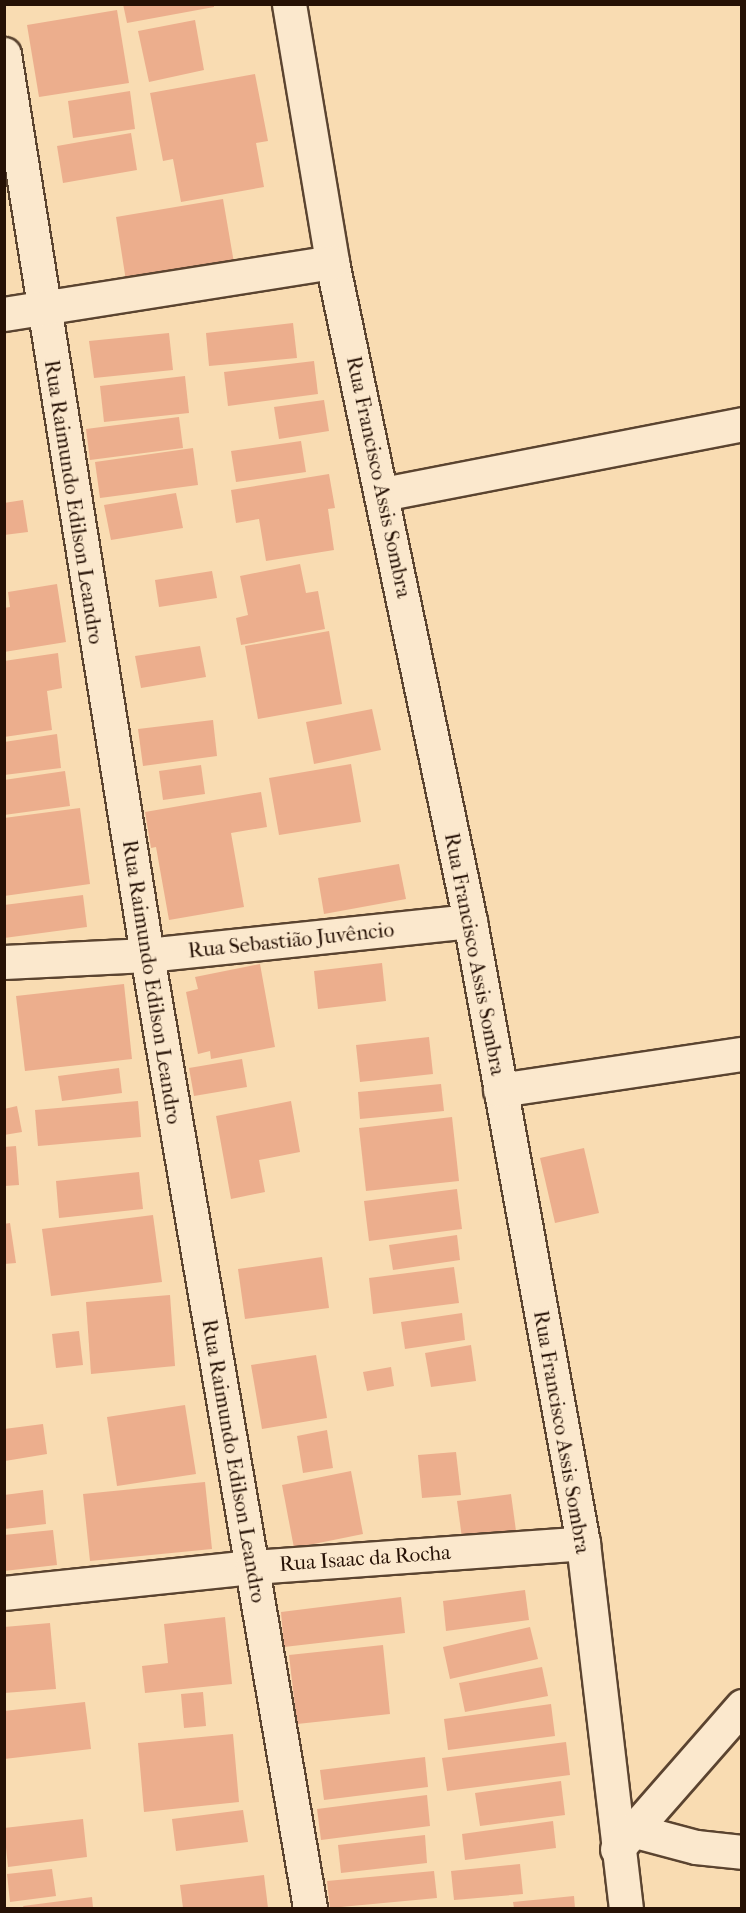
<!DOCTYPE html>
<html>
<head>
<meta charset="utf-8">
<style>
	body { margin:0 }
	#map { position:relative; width:746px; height:1913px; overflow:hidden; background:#f9dcb2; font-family:"IM FELL French Canon",serif }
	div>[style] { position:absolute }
	.building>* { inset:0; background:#ecae8d }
	.roads { filter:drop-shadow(2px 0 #5b4430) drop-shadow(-2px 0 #5b4430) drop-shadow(0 2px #5b4430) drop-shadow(0 -2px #5b4430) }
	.minor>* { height:33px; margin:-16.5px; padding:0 16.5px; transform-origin:16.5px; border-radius:16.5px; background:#fbe8cd }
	span { translate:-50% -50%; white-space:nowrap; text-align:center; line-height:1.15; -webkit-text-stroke:5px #fbe8cd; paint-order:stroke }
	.street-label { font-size:21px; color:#261105 }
	.frame { position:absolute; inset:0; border:6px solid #261105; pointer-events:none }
</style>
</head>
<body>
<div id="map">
	<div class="building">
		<div style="clip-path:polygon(123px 4px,214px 4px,214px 7px,127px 23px)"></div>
		<div style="clip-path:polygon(117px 10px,129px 83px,39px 97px,27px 25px)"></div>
		<div style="clip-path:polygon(195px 20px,204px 70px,149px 82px,138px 31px)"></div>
		<div style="clip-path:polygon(255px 74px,268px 141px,256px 143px,264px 187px,181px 202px,173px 159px,163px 161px,150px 93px)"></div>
		<div style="clip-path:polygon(130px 91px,135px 129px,73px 138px,68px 101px)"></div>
		<div style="clip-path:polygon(131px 133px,137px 170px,63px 183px,57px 146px)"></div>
		<div style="clip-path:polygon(223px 199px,234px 263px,126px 281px,116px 217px)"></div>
		<div style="clip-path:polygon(293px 323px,297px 358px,209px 366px,206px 333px)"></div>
		<div style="clip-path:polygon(169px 333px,173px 370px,94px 378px,89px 341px)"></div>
		<div style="clip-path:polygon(314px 361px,318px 394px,228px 406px,224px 372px)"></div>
		<div style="clip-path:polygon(185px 376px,189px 413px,104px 422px,100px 386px)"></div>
		<div style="clip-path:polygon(324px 400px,329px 431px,279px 439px,274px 407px)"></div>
		<div style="clip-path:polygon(179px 417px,183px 448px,90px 460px,86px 429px)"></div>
		<div style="clip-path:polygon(301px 441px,306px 472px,236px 482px,231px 451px)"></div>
		<div style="clip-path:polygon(193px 448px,198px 485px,100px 498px,95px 462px)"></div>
		<div style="clip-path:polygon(329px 474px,335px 508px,328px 509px,334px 550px,266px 561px,259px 519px,236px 523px,231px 490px)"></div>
		<div style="clip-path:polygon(176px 493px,183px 528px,111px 540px,104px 505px)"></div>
		<div style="clip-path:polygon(23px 500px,28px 532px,4px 535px,4px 503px)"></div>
		<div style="clip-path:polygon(300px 564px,306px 593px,318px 591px,325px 629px,241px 645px,236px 618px,248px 615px,240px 576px)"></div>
		<div style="clip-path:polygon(212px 571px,217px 598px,159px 607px,155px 580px)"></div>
		<div style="clip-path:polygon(57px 584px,66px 642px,4px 652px,4px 608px,10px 607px,8px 592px)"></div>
		<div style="clip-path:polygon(329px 631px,342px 704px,258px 719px,245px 646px)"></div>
		<div style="clip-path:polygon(200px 646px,206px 677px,141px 688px,135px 656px)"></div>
		<div style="clip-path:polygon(58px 653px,62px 688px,47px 691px,52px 730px,4px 737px,4px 661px)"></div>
		<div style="clip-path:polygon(372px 709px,381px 750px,314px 764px,306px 722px)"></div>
		<div style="clip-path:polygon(213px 720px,217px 756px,143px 766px,138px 729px)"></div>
		<div style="clip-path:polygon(57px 734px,61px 768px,4px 775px,4px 742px)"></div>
		<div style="clip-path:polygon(351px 764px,361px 822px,279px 835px,269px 778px)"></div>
		<div style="clip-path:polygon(201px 765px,205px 794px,163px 800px,159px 771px)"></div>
		<div style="clip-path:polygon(65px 771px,70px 806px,4px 815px,4px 780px)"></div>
		<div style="clip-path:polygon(261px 792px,267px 827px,231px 833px,244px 907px,169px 920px,156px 847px,151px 848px,145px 812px)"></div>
		<div style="clip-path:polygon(80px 808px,90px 884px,4px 896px,4px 818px)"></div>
		<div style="clip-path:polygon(399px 864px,406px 899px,324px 914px,318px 878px)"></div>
		<div style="clip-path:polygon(83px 895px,87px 927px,4px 938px,4px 905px)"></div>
		<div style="clip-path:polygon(382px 963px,386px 1001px,318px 1009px,314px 971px)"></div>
		<div style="clip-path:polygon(260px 964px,275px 1047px,211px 1059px,210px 1051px,198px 1054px,186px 992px,198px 989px,195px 977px)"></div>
		<div style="clip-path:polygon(124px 984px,132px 1059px,25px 1071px,16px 996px)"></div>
		<div style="clip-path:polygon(429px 1037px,433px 1074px,360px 1082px,356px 1045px)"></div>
		<div style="clip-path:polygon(242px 1059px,247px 1087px,194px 1096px,189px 1068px)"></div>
		<div style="clip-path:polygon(119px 1068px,122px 1093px,62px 1101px,58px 1076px)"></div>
		<div style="clip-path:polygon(441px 1084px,444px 1111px,360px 1119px,358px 1092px)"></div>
		<div style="clip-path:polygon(138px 1101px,141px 1137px,38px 1146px,35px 1110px)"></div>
		<div style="clip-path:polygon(291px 1101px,300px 1152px,259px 1160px,265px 1192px,231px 1199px,216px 1116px)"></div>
		<div style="clip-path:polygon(17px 1106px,22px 1132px,4px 1135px,4px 1109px)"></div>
		<div style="clip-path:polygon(452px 1117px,459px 1181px,366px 1191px,359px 1128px)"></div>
		<div style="clip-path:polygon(16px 1146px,19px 1185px,4px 1186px,4px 1147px)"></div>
		<div style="clip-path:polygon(584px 1148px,599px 1213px,555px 1223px,540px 1158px)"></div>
		<div style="clip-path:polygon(139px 1172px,143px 1209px,59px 1218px,56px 1181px)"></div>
		<div style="clip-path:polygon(457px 1189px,462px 1229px,369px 1241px,364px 1201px)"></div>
		<div style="clip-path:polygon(153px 1215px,162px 1282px,51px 1296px,42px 1229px)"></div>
		<div style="clip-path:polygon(10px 1223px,16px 1263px,4px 1264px,4px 1224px)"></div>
		<div style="clip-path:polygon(457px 1235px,460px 1260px,393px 1270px,389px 1245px)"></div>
		<div style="clip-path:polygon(322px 1257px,329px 1308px,245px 1319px,238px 1269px)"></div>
		<div style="clip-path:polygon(454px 1267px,459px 1303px,373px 1314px,369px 1278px)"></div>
		<div style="clip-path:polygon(170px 1295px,175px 1366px,91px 1374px,86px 1302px)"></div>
		<div style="clip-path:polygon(462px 1313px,465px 1340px,405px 1349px,401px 1322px)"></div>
		<div style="clip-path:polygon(79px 1331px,83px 1365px,56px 1368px,52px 1334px)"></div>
		<div style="clip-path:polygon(471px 1345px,476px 1381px,431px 1387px,425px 1353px)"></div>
		<div style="clip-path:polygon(316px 1355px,327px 1418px,262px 1429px,251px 1365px)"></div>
		<div style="clip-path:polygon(391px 1367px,394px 1386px,367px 1391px,363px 1372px)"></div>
		<div style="clip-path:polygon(185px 1405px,196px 1474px,117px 1486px,107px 1417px)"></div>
		<div style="clip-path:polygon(43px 1424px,47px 1454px,5px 1461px,4px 1429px)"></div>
		<div style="clip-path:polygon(327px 1430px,333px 1468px,303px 1473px,297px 1436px)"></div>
		<div style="clip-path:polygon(456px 1452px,461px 1495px,422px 1498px,418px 1455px)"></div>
		<div style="clip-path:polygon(351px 1471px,363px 1534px,294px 1548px,282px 1485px)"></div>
		<div style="clip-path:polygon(205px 1482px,212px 1549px,90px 1561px,83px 1494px)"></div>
		<div style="clip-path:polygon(43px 1490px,46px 1524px,4px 1529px,4px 1495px)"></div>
		<div style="clip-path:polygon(511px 1494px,516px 1531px,462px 1538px,457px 1501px)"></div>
		<div style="clip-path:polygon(53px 1530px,57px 1565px,4px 1571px,4px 1535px)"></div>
		<div style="clip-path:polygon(525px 1590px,529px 1620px,446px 1631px,443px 1601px)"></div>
		<div style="clip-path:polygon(401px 1597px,405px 1633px,284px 1647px,281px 1612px)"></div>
		<div style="clip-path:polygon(225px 1617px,232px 1684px,145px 1693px,142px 1666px,168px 1663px,164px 1624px)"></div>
		<div style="clip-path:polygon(50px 1623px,56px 1689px,4px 1693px,4px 1627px)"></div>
		<div style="clip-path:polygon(530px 1627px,538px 1659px,450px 1679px,443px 1647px)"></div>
		<div style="clip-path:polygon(383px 1645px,390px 1714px,297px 1724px,289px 1655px)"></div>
		<div style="clip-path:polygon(542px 1667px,548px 1696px,465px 1712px,459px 1683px)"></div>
		<div style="clip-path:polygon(203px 1692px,206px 1726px,184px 1728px,181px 1694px)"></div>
		<div style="clip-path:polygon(85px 1702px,91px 1749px,4px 1759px,4px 1711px)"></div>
		<div style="clip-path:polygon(551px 1704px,555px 1736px,448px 1750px,444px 1719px)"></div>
		<div style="clip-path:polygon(233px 1734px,239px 1802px,144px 1812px,138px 1743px)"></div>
		<div style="clip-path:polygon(566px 1742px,570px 1775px,447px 1791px,442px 1758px)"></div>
		<div style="clip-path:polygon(425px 1757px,428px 1787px,324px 1800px,320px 1770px)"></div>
		<div style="clip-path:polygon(561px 1781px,565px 1815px,480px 1826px,475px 1793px)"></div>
		<div style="clip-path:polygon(427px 1795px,430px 1826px,321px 1840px,317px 1809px)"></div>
		<div style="clip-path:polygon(243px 1810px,248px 1842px,176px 1851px,172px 1819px)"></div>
		<div style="clip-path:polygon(83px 1819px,87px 1857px,8px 1867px,4px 1828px)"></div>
		<div style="clip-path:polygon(553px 1821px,556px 1848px,465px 1860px,462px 1834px)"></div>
		<div style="clip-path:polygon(425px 1835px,427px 1863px,341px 1873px,338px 1845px)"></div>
		<div style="clip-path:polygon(520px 1864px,523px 1894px,454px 1900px,451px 1871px)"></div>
		<div style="clip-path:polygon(52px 1869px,56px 1896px,10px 1902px,7px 1874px)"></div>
		<div style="clip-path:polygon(434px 1871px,437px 1898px,330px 1908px,327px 1881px)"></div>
		<div style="clip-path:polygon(264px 1875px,268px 1908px,183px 1908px,180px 1885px)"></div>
		<div style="clip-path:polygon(574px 1896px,575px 1908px,514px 1908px,513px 1902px)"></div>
		<div style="clip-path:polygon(92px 1897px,93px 1908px,24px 1908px,23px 1906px)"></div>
	</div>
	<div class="roads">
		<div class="minor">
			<div style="left:289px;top:4px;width:262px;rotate:80.5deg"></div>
			<div style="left:332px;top:262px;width:673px;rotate:78.17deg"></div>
			<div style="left:470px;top:921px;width:632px;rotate:79.7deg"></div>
			<div style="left:583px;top:1543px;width:368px;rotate:83.3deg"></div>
			<div style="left:4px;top:54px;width:912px;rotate:80.98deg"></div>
			<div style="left:147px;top:955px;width:967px;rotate:80.29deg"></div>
			<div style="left:4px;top:314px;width:332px;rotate:-9deg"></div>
			<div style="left:383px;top:494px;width:366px;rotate:-11deg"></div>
			<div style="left:4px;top:962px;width:143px;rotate:-2.8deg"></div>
			<div style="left:147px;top:955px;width:325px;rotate:-6deg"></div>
			<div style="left:500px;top:1090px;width:245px;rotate:-8.5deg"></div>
			<div style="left:4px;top:1593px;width:249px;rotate:-6deg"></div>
			<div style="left:252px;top:1567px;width:332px;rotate:-4.1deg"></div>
			<div style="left:632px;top:1830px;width:66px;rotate:14.9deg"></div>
			<div style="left:696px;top:1847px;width:46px;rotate:6.2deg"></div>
			<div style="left:617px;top:1849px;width:190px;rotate:-48.8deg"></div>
		</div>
	</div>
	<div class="street-label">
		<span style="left:379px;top:477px;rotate:78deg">Rua Francisco Assis Sombra</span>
		<span style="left:74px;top:502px;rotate:81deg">Rua Raimundo Edilson Leandro</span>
		<span style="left:291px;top:940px;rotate:-6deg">Rua Sebastião Juvêncio</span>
		<span style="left:475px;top:954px;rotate:79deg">Rua Francisco Assis Sombra</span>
		<span style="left:152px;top:982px;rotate:81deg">Rua Raimundo Edilson Leandro</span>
		<span style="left:562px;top:1432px;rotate:80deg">Rua Francisco Assis Sombra</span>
		<span style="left:234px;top:1461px;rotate:80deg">Rua Raimundo Edilson Leandro</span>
		<span style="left:365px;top:1558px;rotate:-4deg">Rua Isaac da Rocha</span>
	</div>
	<div class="frame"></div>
</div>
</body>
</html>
